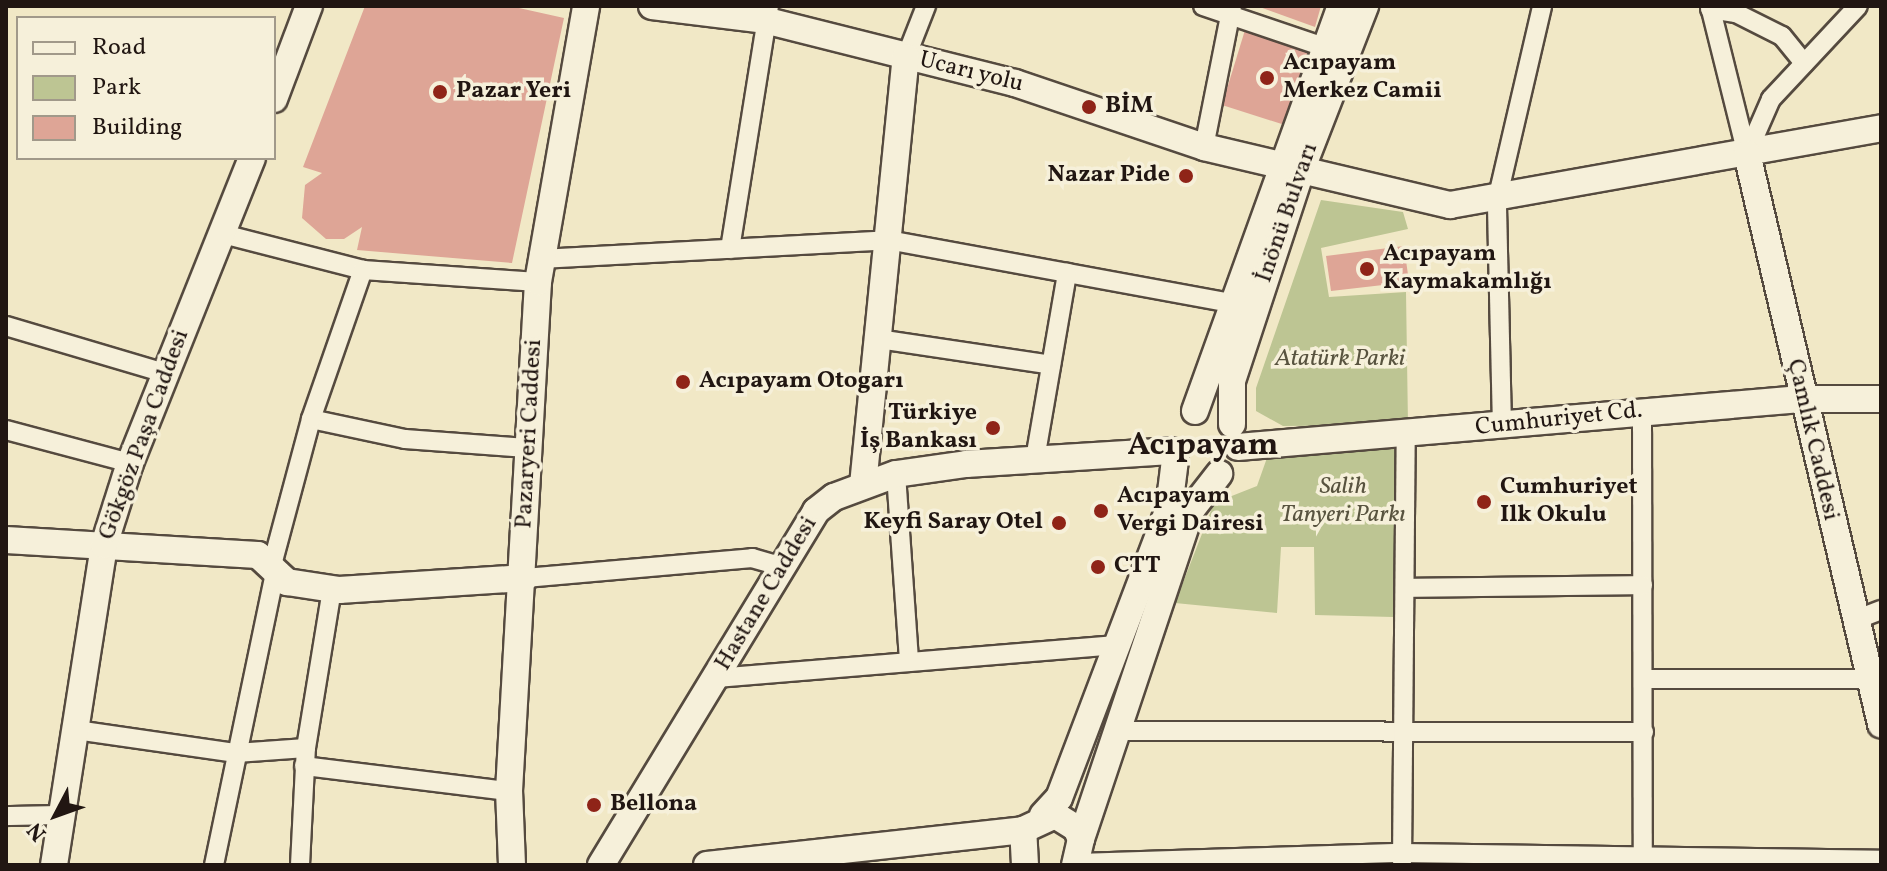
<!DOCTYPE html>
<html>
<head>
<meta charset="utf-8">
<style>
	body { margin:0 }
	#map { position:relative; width:1887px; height:871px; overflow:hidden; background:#f1e8c6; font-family:Vollkorn,serif }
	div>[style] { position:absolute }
	.green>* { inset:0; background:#bdc593 }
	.building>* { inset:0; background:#dea596 }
	.roads { filter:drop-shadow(2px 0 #554a3f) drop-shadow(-2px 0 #554a3f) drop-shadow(0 2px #554a3f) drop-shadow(0 -2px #554a3f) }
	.street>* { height:18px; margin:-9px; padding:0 9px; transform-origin:9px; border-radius:9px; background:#f6f0da }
	.secondary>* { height:26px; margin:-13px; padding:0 13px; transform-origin:13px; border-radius:13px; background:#f6f0da }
	.dots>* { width:22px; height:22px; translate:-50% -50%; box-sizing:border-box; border:4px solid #f6f0da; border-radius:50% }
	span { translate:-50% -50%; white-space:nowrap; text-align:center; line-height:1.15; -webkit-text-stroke:7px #f6f0da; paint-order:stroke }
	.poi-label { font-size:24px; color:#211612; font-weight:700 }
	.left { translate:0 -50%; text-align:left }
	.right { translate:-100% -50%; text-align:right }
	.street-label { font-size:24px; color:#211612 }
	.park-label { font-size:24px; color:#58533f; font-style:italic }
	.district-label { font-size:32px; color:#211612; font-weight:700 }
	.frame { position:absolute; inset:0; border:8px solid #211612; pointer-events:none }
	.legend { position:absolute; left:16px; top:16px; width:260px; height:144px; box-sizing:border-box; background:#f6f0da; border:2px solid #a1998a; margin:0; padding:10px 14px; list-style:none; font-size:24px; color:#211612 }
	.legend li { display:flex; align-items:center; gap:16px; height:40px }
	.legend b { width:40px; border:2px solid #a1998a }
	.north { position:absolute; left:16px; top:775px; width:80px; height:80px; -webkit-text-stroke:6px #f6f0da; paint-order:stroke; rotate:229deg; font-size:22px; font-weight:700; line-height:32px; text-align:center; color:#211612 }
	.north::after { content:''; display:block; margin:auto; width:28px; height:36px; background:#211612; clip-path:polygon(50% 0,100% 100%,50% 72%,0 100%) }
</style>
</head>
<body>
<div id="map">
	<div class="green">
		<div style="clip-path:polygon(1321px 200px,1403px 212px,1408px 229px,1321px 248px,1329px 297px,1406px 292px,1408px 425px,1283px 426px,1256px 411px,1256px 388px)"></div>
		<div style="clip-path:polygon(1397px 446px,1393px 617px,1315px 615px,1314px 547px,1281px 547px,1277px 613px,1175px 603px,1214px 503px,1257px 486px,1268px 455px)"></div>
	</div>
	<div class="building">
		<div style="clip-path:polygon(365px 6px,510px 6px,564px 18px,512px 263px,357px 250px,362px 227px,344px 239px,326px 239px,302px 218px,305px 185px,322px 173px,303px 167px)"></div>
		<div style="clip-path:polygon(1257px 6px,1321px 6px,1315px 27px)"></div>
		<div style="clip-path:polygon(1245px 30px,1311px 52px,1288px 126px,1222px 105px)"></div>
		<div style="clip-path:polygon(1404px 246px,1409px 282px,1331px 291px,1326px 256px)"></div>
	</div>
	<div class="roads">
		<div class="street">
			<div style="left:1203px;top:6px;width:131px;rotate:18.7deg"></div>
			<div style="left:1710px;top:6px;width:153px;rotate:76deg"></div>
			<div style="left:1710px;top:9px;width:26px;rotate:9deg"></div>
			<div style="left:1736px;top:13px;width:51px;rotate:26.6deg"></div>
			<div style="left:1782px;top:36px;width:35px;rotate:51deg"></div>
			<div style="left:906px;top:57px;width:55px;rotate:-68.6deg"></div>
			<div style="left:1204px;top:147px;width:144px;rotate:-78.8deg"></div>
			<div style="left:1747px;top:154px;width:60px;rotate:-66.4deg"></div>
			<div style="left:1771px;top:99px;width:127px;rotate:-46.9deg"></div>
			<div style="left:223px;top:234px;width:145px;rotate:14.4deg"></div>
			<div style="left:363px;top:270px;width:175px;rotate:3.9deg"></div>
			<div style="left:730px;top:249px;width:246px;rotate:-80.9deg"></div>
			<div style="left:540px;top:259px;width:349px;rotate:-3.1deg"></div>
			<div style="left:888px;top:240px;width:354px;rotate:10.4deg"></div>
			<div style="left:6px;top:326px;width:166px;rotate:16.5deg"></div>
			<div style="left:878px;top:339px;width:175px;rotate:8.5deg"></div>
			<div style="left:1642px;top:411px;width:454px;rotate:89.9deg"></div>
			<div style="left:311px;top:419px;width:96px;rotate:12deg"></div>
			<div style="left:405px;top:439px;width:122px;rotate:4.2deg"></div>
			<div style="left:1502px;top:427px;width:227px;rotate:-91.3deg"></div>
			<div style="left:1497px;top:200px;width:199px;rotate:-76.9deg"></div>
			<div style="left:6px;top:430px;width:128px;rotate:14.9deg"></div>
			<div style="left:1035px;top:459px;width:189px;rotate:-80.2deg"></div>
			<div style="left:896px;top:474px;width:188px;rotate:86deg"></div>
			<div style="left:272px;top:565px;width:151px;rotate:-75deg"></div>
			<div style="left:311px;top:419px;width:158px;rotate:-70.8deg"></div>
			<div style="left:525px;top:578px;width:228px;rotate:-5deg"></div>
			<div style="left:752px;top:558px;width:33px;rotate:16deg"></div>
			<div style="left:1405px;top:588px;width:238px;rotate:-0.7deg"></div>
			<div style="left:1855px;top:620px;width:28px;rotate:-21deg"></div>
			<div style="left:716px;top:678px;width:402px;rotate:-4.7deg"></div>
			<div style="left:1644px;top:679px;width:226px"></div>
			<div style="left:76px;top:730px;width:162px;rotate:8.2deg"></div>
			<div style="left:236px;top:753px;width:70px;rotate:-4.1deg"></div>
			<div style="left:1117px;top:731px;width:527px;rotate:0.11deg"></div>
			<div style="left:304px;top:766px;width:207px;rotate:7deg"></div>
			<div style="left:6px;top:816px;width:56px;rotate:-1deg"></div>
			<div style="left:1402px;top:862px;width:429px;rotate:-89.5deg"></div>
			<div style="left:1078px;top:863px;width:324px;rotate:-1.8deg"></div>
			<div style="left:1402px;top:853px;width:479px;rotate:0.8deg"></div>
			<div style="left:214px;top:865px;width:302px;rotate:-78.2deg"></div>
			<div style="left:300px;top:865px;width:117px;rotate:-87.1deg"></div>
			<div style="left:306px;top:748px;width:161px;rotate:-80.7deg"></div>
		</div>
		<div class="secondary">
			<div style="left:652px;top:6px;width:113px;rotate:7.1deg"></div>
			<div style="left:764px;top:20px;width:259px;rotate:14.1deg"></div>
			<div style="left:1015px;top:83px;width:200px;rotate:18.7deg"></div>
			<div style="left:1204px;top:147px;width:253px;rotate:13.3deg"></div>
			<div style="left:1450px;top:205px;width:438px;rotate:-10.1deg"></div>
			<div style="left:274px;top:99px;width:99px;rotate:-69.4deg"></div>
			<div style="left:1747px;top:154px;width:586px;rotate:76.77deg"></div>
			<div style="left:1195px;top:411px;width:431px;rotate:-70.2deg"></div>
			<div style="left:1232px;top:424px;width:43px;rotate:-90deg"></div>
			<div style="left:1232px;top:381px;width:224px;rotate:-71.8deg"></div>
			<div style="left:1302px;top:168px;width:174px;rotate:-68.7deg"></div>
			<div style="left:1238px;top:447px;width:565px;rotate:-4.87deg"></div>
			<div style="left:1801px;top:399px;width:80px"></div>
			<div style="left:863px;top:485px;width:430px;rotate:-84.3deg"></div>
			<div style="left:6px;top:540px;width:252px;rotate:3.4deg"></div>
			<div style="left:258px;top:555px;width:40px;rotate:43deg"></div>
			<div style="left:287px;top:582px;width:53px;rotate:8.7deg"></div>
			<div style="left:339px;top:590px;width:186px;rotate:-3.7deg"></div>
			<div style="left:1043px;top:815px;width:23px;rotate:-47deg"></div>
			<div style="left:1059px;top:798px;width:310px;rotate:-69.2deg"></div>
			<div style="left:1169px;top:508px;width:48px;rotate:-82.9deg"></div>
			<div style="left:1081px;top:839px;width:347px;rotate:-71.5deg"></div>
			<div style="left:1191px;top:510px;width:46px;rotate:-52.1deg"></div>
			<div style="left:54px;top:865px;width:324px;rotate:-81.1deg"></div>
			<div style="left:104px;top:545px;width:86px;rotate:-72.4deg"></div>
			<div style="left:130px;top:463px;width:328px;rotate:-68.2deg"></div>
			<div style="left:512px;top:865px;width:74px;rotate:-92.3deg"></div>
			<div style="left:509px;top:791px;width:510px;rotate:-86.74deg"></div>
			<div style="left:538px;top:282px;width:280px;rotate:-80.1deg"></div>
			<div style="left:601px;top:865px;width:414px;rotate:-58.7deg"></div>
			<div style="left:816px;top:511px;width:23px;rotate:-38deg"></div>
			<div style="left:834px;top:497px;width:66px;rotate:-20.4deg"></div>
			<div style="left:896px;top:474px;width:71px;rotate:-8.1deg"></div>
			<div style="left:966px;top:464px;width:205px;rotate:-3.6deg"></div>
			<div style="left:707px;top:865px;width:318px;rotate:-6.3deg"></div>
			<div style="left:1025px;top:865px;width:35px;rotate:-93deg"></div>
			<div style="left:1023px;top:830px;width:35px;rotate:-25deg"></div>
			<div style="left:1055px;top:815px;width:25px;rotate:32deg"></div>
			<div style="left:1076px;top:828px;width:12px;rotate:66deg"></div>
			<div style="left:1081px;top:839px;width:27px;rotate:103deg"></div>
		</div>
	</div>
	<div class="dots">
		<div style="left:1267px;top:78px;background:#8f2418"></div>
		<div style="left:440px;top:92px;background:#8f2418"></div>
		<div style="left:1089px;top:107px;background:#8f2418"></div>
		<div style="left:1186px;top:176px;background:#8f2418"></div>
		<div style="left:1367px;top:269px;background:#8f2418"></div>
		<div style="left:683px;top:382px;background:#8f2418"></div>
		<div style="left:993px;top:428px;background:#8f2418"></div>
		<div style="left:1484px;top:502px;background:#8f2418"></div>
		<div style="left:1101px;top:511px;background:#8f2418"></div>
		<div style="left:1059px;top:523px;background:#8f2418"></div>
		<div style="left:1098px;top:567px;background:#8f2418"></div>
		<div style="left:594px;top:805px;background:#8f2418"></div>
	</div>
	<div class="poi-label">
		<span class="left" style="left:1283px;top:78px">Acıpayam<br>Merkez Camii</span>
		<span class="left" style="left:456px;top:92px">Pazar Yeri</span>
		<span class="left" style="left:1105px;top:107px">BİM</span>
		<span class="right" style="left:1170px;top:176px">Nazar Pide</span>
		<span class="left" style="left:1383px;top:269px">Acıpayam<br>Kaymakamlığı</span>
		<span class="left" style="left:699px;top:382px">Acıpayam Otogarı</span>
		<span class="right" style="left:977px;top:428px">Türkiye<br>İş Bankası</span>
		<span class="left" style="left:1500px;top:502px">Cumhuriyet<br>Ilk Okulu</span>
		<span class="left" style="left:1117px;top:511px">Acıpayam<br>Vergi Dairesi</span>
		<span class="right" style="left:1043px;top:523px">Keyfi Saray Otel</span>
		<span class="left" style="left:1114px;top:567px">CTT</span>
		<span class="left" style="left:610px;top:805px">Bellona</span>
	</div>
	<div class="street-label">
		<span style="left:971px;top:73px;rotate:14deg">Ucarı yolu</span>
		<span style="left:1288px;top:213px;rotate:-71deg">İnönü Bulvarı</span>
		<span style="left:1559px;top:420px;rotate:-6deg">Cumhuriyet Cd.</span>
		<span style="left:530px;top:434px;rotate:-87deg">Pazaryeri Caddesi</span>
		<span style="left:145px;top:435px;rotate:-70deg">Gökgöz Paşa Caddesi</span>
		<span style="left:1812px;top:440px;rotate:77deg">Çamlık Caddesi</span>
		<span style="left:767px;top:594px;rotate:-59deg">Hastane Caddesi</span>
	</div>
	<div class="park-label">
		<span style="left:1340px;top:360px">Atatürk Parki</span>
		<span style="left:1343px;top:502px">Salih<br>Tanyeri Parkı</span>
	</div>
	<div class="district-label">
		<span style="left:1203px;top:446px">Acıpayam</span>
	</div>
	<div class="frame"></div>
	<ul class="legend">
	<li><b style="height:10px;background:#f6f0da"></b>Road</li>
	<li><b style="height:22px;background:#bdc593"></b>Park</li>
	<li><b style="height:22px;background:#dea596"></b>Building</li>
	</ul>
	<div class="north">N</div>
</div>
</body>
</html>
